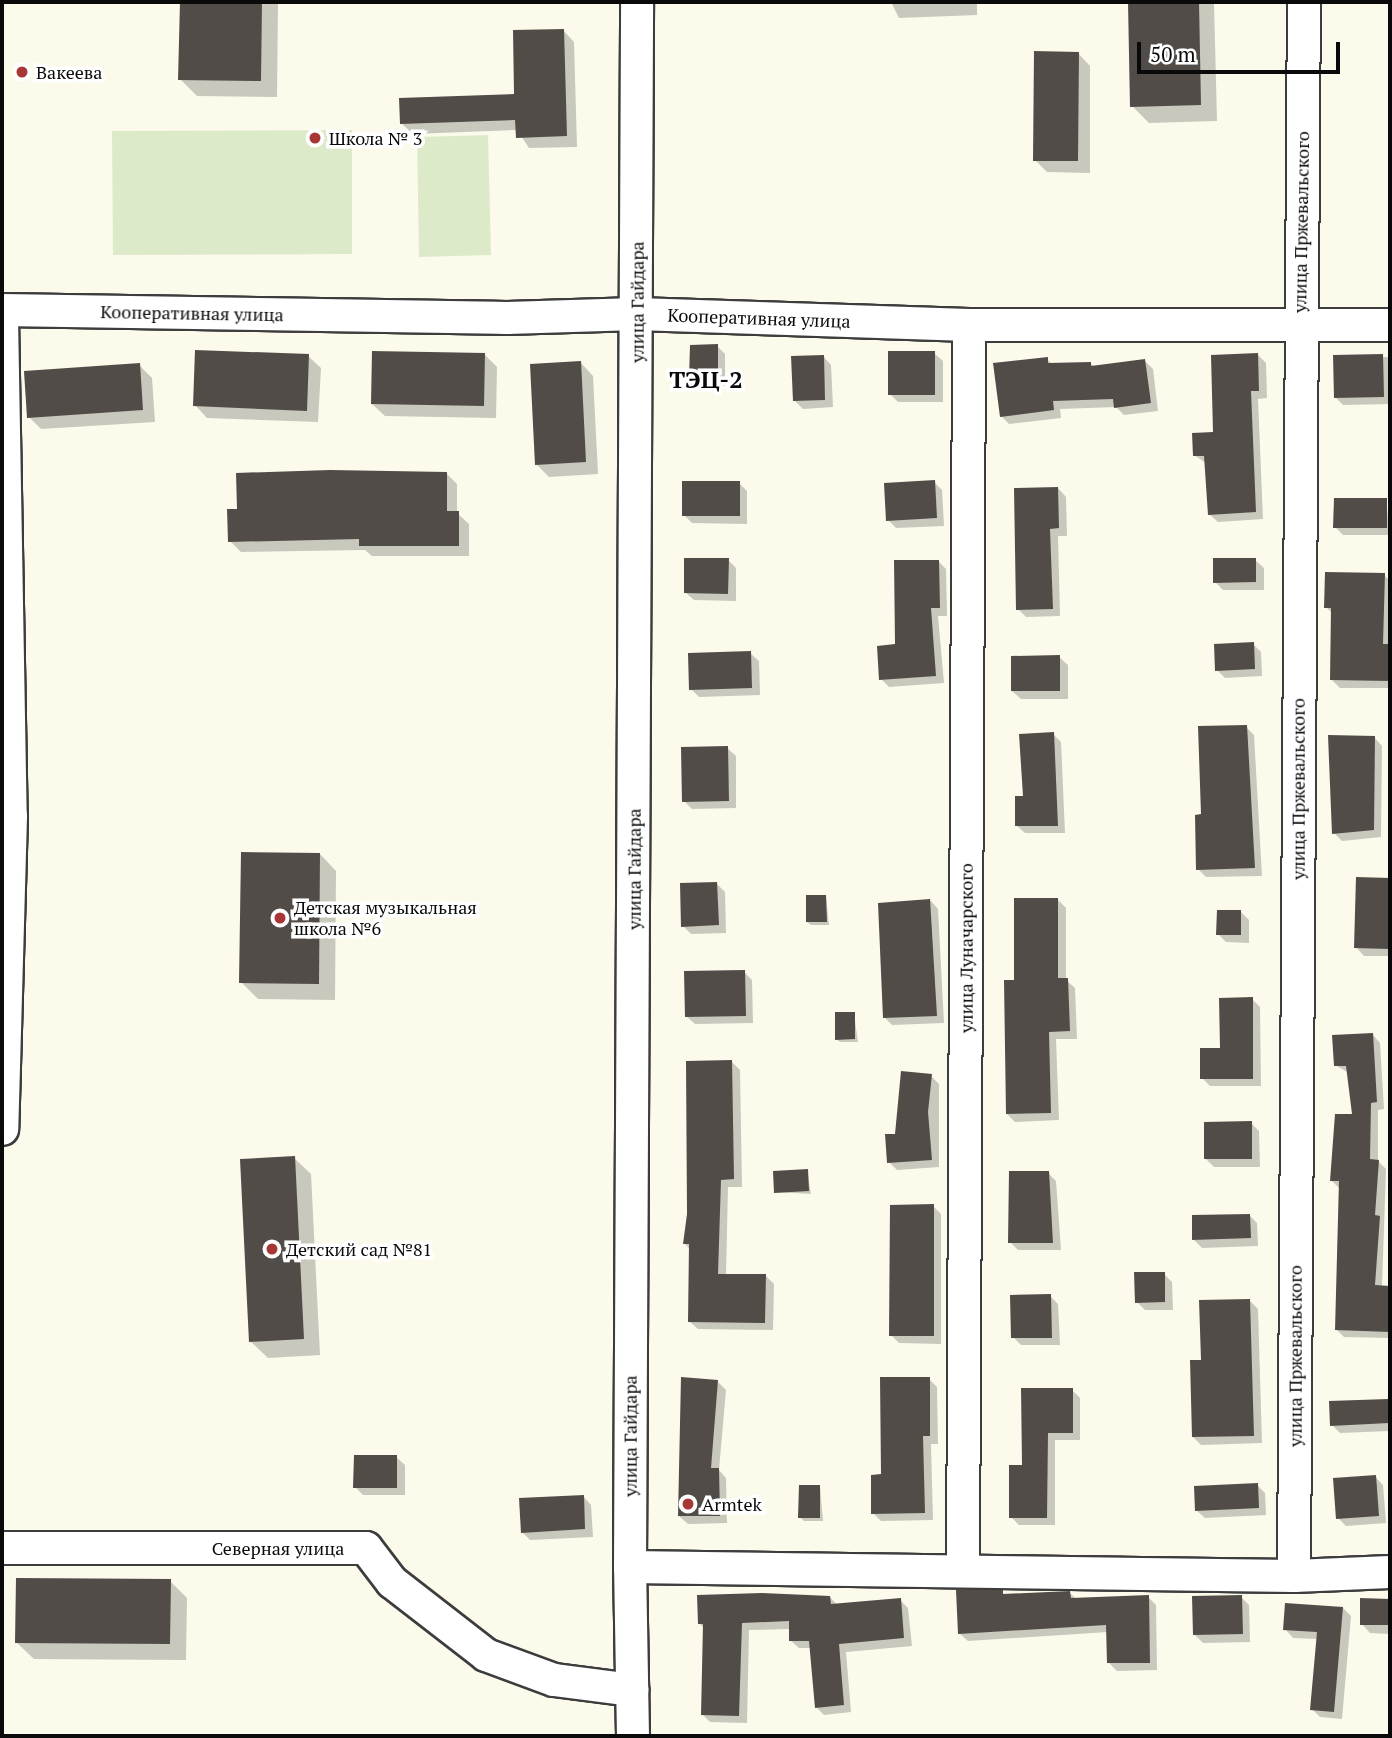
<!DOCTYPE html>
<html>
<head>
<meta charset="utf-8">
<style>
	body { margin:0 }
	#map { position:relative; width:1392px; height:1738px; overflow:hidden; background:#fcfaeb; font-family:"PT Serif",serif }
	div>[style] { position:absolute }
	.pitch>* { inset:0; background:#ddeaca }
	.shadow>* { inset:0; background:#0003 }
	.building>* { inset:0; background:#514c48 }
	.roads { filter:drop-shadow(2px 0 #3d3d3d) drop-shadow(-2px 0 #3d3d3d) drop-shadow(0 2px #3d3d3d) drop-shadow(0 -2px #3d3d3d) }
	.street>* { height:32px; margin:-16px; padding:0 16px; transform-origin:16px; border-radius:16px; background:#fff }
	.dots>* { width:19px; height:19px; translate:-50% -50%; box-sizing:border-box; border:4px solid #fff; border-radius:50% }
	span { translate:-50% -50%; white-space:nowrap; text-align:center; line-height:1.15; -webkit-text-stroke:7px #fff; paint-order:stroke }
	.poi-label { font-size:18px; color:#0a0a0a }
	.left { translate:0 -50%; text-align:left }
	.street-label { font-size:18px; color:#0a0a0a }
	.district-label { font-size:24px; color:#0a0a0a; font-weight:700 }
	.frame { position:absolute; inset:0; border:4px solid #0a0a0a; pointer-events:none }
	.scale { position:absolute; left:1137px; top:42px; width:203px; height:32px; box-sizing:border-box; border:4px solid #0a0a0a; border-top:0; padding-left:9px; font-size:21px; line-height:24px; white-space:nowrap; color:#0a0a0a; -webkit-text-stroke:5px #fff; paint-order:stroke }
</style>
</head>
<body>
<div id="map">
	<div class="pitch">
		<div style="clip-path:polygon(352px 130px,352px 254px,113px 255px,112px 131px)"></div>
		<div style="clip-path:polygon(488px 135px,491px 255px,419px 257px,417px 137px)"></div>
	</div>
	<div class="shadow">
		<div style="clip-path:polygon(181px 2px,278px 2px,277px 97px,197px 96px,180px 79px)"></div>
		<div style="clip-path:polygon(891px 2px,977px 2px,977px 15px,899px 18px)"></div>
		<div style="clip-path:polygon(1130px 2px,1214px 3px,1217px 121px,1149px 123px,1132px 106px)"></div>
		<div style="clip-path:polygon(563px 30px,574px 42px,577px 147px,529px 148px,517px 130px,413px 134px,401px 123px,516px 96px)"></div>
		<div style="clip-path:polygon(1078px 53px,1090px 66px,1090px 173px,1047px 172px,1035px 160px)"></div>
		<div style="clip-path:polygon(717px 346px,725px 354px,725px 386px,699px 386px,691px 378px)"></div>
		<div style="clip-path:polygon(934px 353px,943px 361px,943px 402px,898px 402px,890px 394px)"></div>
		<div style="clip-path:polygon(484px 354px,497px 367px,496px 418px,385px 416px,372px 404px)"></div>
		<div style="clip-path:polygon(1258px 355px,1266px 363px,1267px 398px,1258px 399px,1263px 519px,1218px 522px,1209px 514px,1206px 463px,1194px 455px,1214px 433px)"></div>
		<div style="clip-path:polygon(308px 356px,321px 368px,318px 422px,207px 418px,195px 405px)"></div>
		<div style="clip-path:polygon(823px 356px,831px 365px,833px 407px,803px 409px,794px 400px)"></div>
		<div style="clip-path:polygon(1335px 357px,1390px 357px,1390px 404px,1343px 405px,1336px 398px)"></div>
		<div style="clip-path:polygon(1047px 359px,1053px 365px,1090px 363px,1095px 367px,1145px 361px,1153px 369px,1158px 411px,1124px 415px,1116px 407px,1060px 409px,1061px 418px,1009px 424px,1001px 416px)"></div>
		<div style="clip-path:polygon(581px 363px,593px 376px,598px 474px,549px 477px,536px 464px)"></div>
		<div style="clip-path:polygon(139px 365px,152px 378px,155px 422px,41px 429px,29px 417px)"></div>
		<div style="clip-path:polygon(446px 473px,457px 484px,457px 513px,469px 524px,469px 556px,372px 556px,365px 550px,241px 552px,230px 541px)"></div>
		<div style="clip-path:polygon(934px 482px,942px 490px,944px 526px,896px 528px,888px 520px)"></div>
		<div style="clip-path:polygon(739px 483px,747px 491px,747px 524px,692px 523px,684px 515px)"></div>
		<div style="clip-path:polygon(1058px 488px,1066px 497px,1067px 536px,1058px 536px,1060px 616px,1026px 617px,1018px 609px)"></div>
		<div style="clip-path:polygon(1386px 500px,1390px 535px,1343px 535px,1335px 527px)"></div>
		<div style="clip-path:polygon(728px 560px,736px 568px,736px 601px,694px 600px,685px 592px)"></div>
		<div style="clip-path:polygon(1255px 560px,1264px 568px,1264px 590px,1223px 590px,1215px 582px)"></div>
		<div style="clip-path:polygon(938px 561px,946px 569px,947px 616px,938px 616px,944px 683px,889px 687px,881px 679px)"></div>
		<div style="clip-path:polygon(1384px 575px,1390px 581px,1390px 688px,1340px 688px,1332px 680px,1333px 614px,1326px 607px)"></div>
		<div style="clip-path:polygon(1253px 644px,1261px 652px,1262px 676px,1225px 678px,1217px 670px)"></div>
		<div style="clip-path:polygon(750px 653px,759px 661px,760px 695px,699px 697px,691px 689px)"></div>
		<div style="clip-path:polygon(1059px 657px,1068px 665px,1068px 699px,1021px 699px,1012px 691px)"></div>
		<div style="clip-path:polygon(1246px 727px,1254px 735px,1262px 876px,1206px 877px,1198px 869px,1203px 816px)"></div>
		<div style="clip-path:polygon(1053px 734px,1061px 742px,1065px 833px,1025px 833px,1016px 825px)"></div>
		<div style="clip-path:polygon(1374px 737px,1382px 746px,1381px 837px,1342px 841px,1334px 833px)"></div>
		<div style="clip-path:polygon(727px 748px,736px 756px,736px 808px,692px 809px,684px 801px)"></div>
		<div style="clip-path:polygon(320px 854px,336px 871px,335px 1000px,258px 999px,241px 982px)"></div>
		<div style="clip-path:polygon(1358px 879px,1390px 879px,1390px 956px,1364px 956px,1356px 947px)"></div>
		<div style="clip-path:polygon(717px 884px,725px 892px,726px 933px,691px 934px,683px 926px)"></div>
		<div style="clip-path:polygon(826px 897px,829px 925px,811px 925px,807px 922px)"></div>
		<div style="clip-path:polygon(930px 900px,938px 909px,944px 1023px,892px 1025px,884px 1017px)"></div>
		<div style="clip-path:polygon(1058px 900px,1066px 908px,1066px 980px,1075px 988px,1077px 1039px,1056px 1039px,1059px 1120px,1015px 1122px,1007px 1114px,1015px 981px)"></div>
		<div style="clip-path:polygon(1241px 912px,1249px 920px,1249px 943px,1226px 942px,1218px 934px)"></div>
		<div style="clip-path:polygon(744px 972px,752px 980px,753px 1023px,695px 1024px,686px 1016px)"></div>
		<div style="clip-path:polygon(1252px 999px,1260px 1007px,1261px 1086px,1210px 1086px,1202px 1078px)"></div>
		<div style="clip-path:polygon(854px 1014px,858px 1042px,840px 1042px,836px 1039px)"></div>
		<div style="clip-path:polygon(1373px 1035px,1380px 1043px,1384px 1109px,1378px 1110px,1378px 1161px,1386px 1169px,1382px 1287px,1390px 1288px,1390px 1338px,1344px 1337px,1336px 1329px,1339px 1188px,1331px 1180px,1354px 1116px,1349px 1073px,1335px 1065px)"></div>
		<div style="clip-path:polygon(732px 1062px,740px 1070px,742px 1187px,728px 1187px,726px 1275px,766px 1276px,774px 1284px,773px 1330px,698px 1329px,689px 1321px,691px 1250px,685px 1244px)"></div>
		<div style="clip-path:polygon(931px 1076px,939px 1084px,939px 1167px,897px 1170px,889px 1162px,897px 1135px)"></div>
		<div style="clip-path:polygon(1251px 1123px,1259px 1131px,1260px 1167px,1214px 1167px,1206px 1159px)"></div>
		<div style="clip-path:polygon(294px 1158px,311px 1174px,320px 1355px,268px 1358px,251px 1342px)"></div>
		<div style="clip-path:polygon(807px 1171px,811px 1194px,775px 1192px)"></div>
		<div style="clip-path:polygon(1048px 1173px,1056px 1181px,1061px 1250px,1018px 1250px,1010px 1242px)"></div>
		<div style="clip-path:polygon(933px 1206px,941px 1214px,941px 1344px,899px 1343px,891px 1335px)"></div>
		<div style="clip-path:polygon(1249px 1215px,1257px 1223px,1258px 1246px,1202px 1248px,1194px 1240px)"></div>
		<div style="clip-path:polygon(1164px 1274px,1172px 1282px,1173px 1310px,1145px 1310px,1137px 1302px)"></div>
		<div style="clip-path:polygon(1050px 1296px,1058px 1304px,1060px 1345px,1021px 1345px,1013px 1337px)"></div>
		<div style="clip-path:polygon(1250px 1301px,1258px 1309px,1262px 1443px,1201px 1445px,1193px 1437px,1203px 1362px)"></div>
		<div style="clip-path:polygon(929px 1379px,937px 1387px,938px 1444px,931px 1444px,933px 1520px,881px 1521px,873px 1513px,882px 1476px)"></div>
		<div style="clip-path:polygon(718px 1382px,726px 1390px,719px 1470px,726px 1478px,727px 1523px,688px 1524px,679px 1516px)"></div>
		<div style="clip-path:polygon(1072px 1390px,1080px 1398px,1080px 1440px,1055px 1440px,1055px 1525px,1019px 1525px,1011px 1517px,1024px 1466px)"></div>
		<div style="clip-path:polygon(1387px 1400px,1390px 1431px,1340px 1433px,1332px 1425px)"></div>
		<div style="clip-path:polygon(396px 1457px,405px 1465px,405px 1495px,363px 1495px,355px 1487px)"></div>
		<div style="clip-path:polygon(1375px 1477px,1383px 1485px,1386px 1523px,1346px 1526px,1338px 1518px)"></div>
		<div style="clip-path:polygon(1257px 1485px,1265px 1493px,1266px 1515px,1205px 1518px,1196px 1510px)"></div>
		<div style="clip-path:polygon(820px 1486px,823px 1521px,804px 1521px,800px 1517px)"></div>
		<div style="clip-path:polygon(583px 1496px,591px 1505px,593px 1537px,530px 1540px,522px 1532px)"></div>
		<div style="clip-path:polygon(170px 1581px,187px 1598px,186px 1660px,34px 1659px,17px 1643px)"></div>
		<div style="clip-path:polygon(1002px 1592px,1006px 1596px,1070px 1593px,1076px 1599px,1148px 1597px,1156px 1605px,1157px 1670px,1117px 1671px,1109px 1663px,1108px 1632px,968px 1641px,959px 1633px)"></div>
		<div style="clip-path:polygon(830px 1597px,837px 1605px,900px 1600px,908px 1608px,912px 1646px,846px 1652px,851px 1712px,824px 1715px,816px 1707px,811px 1648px,799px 1648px,790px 1640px,790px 1629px,749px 1630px,747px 1723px,710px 1722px,702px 1714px,704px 1628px,699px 1623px)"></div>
		<div style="clip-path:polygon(1241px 1597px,1249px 1605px,1250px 1642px,1203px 1643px,1195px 1635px)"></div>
		<div style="clip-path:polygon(1362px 1600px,1390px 1600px,1390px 1634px,1370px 1633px,1362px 1624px)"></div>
		<div style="clip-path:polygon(1343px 1608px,1351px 1616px,1342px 1719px,1320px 1717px,1312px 1709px,1318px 1639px,1293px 1638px,1285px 1629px)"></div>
	</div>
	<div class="building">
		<div style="clip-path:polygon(180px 2px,262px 2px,261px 81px,178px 80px)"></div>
		<div style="clip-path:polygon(1128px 2px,1199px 2px,1201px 105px,1130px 107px)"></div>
		<div style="clip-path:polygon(564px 29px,567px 136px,516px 138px,515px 120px,400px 124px,399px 98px,514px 94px,513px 30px)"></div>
		<div style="clip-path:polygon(1034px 51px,1079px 52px,1078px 161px,1033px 161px)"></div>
		<div style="clip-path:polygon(718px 344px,718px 379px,689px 379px,690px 345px)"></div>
		<div style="clip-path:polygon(195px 350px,309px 354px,307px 411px,193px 406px)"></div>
		<div style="clip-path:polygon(372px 351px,485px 353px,484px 406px,371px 404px)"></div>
		<div style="clip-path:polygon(888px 351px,935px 351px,935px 395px,888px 395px)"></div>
		<div style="clip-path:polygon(1258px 353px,1259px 391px,1251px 391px,1256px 512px,1208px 515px,1204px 456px,1193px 456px,1192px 433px,1213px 432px,1211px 355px)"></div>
		<div style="clip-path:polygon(1383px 354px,1384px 397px,1334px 398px,1333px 355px)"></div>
		<div style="clip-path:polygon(824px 355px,825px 400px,793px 401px,791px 356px)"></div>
		<div style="clip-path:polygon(1048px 357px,1048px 363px,1091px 362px,1091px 366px,1145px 359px,1151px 403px,1114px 408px,1113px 399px,1053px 401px,1054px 410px,1000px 417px,993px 363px)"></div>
		<div style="clip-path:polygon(581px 361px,586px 462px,535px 465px,530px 364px)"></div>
		<div style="clip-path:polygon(140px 363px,143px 410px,27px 418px,24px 371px)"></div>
		<div style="clip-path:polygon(330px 470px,447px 472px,447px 511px,459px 511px,459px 546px,359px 546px,359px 539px,228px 542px,227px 509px,237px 509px,236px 473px)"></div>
		<div style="clip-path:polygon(935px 480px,937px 518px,886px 521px,884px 483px)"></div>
		<div style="clip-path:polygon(682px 481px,740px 481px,740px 516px,682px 516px)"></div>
		<div style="clip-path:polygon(1058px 487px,1059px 528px,1050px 529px,1053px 609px,1016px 610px,1014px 488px)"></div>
		<div style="clip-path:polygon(1334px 498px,1387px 498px,1387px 528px,1333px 528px)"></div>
		<div style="clip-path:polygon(684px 558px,729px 558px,728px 594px,684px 593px)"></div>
		<div style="clip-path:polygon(1213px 558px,1256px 558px,1256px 582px,1213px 583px)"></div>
		<div style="clip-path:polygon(894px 560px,939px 560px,940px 608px,931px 608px,936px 676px,879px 680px,877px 646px,895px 644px)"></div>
		<div style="clip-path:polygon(1325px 572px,1385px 573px,1383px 644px,1390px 644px,1390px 681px,1330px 680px,1331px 608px,1324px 608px)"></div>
		<div style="clip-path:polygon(1254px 642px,1255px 669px,1215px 671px,1214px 644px)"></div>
		<div style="clip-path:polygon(751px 651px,752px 688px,689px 690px,688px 653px)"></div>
		<div style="clip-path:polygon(1060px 655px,1060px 691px,1011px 691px,1011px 656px)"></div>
		<div style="clip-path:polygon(1247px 725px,1255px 868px,1196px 870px,1195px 815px,1201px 814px,1198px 726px)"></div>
		<div style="clip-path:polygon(1054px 732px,1058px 826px,1015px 826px,1015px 796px,1023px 796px,1019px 734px)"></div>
		<div style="clip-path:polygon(1328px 735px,1375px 736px,1374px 830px,1332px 834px)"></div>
		<div style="clip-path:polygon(728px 746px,729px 801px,682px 802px,681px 747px)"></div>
		<div style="clip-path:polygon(241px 852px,320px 853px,319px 984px,239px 983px)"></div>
		<div style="clip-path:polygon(1356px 877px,1390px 878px,1390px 949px,1354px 948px)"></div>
		<div style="clip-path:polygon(717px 882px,719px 925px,681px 927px,680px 883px)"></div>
		<div style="clip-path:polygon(806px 895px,826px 895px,827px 922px,806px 922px)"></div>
		<div style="clip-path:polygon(1014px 898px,1058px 898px,1058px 978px,1068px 978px,1070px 1031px,1049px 1032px,1051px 1113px,1006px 1114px,1004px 980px,1014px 980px)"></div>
		<div style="clip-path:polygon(930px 899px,937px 1016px,883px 1018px,878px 903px)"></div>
		<div style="clip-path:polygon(1217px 910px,1241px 910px,1241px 935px,1216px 935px)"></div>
		<div style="clip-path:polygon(745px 970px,746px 1016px,685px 1017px,684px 971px)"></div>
		<div style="clip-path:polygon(1253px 997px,1253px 1079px,1200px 1079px,1200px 1048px,1220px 1048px,1219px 998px)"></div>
		<div style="clip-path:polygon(835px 1012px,855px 1012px,855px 1039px,835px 1040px)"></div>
		<div style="clip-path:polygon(1373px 1033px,1377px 1102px,1371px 1103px,1370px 1159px,1379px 1160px,1375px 1215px,1380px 1216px,1375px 1285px,1390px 1286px,1390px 1332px,1335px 1330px,1339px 1181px,1330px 1181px,1335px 1114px,1352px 1114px,1346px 1066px,1334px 1066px,1332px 1035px)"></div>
		<div style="clip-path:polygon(732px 1060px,734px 1179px,721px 1180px,718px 1274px,766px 1274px,765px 1323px,688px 1322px,689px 1244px,683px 1244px,687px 1214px,686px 1061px)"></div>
		<div style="clip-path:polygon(901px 1071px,932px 1074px,928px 1112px,932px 1160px,887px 1163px,885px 1134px,895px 1134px)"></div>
		<div style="clip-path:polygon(1252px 1121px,1252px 1159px,1204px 1159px,1204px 1122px)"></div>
		<div style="clip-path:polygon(295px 1156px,304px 1339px,249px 1342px,240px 1159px)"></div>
		<div style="clip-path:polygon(808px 1169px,809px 1191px,774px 1193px,773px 1171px)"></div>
		<div style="clip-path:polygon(1009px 1171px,1049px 1171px,1053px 1243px,1008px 1243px)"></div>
		<div style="clip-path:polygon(934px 1204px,934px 1336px,889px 1336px,890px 1205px)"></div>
		<div style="clip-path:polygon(1250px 1214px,1251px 1238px,1192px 1240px,1192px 1215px)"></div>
		<div style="clip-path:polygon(1134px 1272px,1165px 1272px,1165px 1302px,1135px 1303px)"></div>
		<div style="clip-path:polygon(1051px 1294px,1052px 1338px,1011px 1338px,1010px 1295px)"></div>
		<div style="clip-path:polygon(1250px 1299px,1254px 1436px,1192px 1437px,1190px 1360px,1201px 1360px,1199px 1300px)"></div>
		<div style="clip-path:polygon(681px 1377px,718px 1380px,711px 1468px,719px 1468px,720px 1516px,678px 1516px)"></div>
		<div style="clip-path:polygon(880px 1377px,930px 1377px,930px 1436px,923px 1436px,925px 1513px,871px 1514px,871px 1475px,881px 1474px)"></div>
		<div style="clip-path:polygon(1021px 1388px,1073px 1388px,1073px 1433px,1048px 1433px,1047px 1518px,1009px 1518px,1009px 1465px,1022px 1465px)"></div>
		<div style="clip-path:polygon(1388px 1399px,1389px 1423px,1330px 1426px,1329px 1401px)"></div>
		<div style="clip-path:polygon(354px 1455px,397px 1455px,397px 1488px,353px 1488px)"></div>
		<div style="clip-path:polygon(1376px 1475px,1379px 1516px,1336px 1519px,1333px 1478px)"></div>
		<div style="clip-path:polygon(1258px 1483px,1259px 1508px,1195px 1511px,1194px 1486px)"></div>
		<div style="clip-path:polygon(799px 1485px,820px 1485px,820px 1518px,798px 1518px)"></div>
		<div style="clip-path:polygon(584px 1495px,585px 1529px,521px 1533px,519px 1498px)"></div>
		<div style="clip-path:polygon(16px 1578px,171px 1579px,170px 1644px,15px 1643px)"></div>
		<div style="clip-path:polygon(956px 1590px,1003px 1590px,1003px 1594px,1070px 1591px,1071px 1598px,1149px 1595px,1150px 1663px,1107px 1663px,1106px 1625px,958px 1634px)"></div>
		<div style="clip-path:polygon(762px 1593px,830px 1596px,831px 1604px,901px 1598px,904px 1638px,839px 1644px,844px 1705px,815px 1708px,809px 1641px,789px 1641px,789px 1621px,742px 1623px,739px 1716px,701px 1715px,703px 1624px,698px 1624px,697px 1595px)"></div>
		<div style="clip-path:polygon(1242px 1595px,1243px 1634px,1193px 1635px,1192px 1596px)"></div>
		<div style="clip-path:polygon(1360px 1598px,1390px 1599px,1390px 1625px,1360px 1625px)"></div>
		<div style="clip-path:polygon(1285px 1603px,1343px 1607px,1334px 1712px,1310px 1710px,1317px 1632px,1283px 1630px)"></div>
	</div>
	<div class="roads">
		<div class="street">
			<div style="left:2px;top:310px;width:505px;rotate:0.91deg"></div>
			<div style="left:507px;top:318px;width:130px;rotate:-1.8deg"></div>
			<div style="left:637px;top:314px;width:332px;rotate:1.9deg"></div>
			<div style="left:969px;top:325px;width:421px"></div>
			<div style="left:2px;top:317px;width:499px;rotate:89deg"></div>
			<div style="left:11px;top:816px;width:313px;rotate:91.6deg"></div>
			<div style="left:2px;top:1548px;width:364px"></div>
			<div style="left:366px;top:1548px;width:43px;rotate:52.6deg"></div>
			<div style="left:392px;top:1582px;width:119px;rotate:37.8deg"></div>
			<div style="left:486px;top:1655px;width:72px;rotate:20.2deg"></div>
			<div style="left:554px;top:1680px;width:79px;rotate:7.3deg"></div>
			<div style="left:630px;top:1567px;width:664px;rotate:0.78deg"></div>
			<div style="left:1294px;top:1576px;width:96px;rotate:-2.4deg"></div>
			<div style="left:963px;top:1571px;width:1246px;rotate:-89.72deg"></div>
			<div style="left:1294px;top:1576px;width:1574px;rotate:-89.64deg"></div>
			<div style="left:633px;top:1736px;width:169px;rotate:-91deg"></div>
			<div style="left:630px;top:1567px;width:1565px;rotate:-89.74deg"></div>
		</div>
	</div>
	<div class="dots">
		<div style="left:22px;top:72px;background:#a73636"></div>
		<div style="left:315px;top:138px;background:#a73636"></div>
		<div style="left:280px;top:918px;background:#a73636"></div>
		<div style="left:272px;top:1249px;background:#a73636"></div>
		<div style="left:688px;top:1504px;background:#a73636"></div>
	</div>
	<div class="poi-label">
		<span class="left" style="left:36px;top:72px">Вакеева</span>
		<span class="left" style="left:329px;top:138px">Школа № 3</span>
		<span class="left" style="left:294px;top:918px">Детская музыкальная<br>школа №6</span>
		<span class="left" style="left:286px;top:1249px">Детский сад №81</span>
		<span class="left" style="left:702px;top:1504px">Armtek</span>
	</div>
	<div class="street-label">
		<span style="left:1301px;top:222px;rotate:-89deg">улица Пржевальского</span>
		<span style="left:637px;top:302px;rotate:-90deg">улица Гайдара</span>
		<span style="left:192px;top:313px;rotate:1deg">Кооперативная улица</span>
		<span style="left:759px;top:318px;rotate:2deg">Кооперативная улица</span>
		<span style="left:1298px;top:789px;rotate:-90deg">улица Пржевальского</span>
		<span style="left:634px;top:869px;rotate:-90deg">улица Гайдара</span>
		<span style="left:966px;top:948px;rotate:-90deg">улица Луначарского</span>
		<span style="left:1295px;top:1356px;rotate:-90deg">улица Пржевальского</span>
		<span style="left:630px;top:1436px;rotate:-90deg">улица Гайдара</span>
		<span style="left:278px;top:1548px">Северная улица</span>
	</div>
	<div class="district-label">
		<span style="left:706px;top:380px">ТЭЦ-2</span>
	</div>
	<div class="frame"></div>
	<div class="scale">50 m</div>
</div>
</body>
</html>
